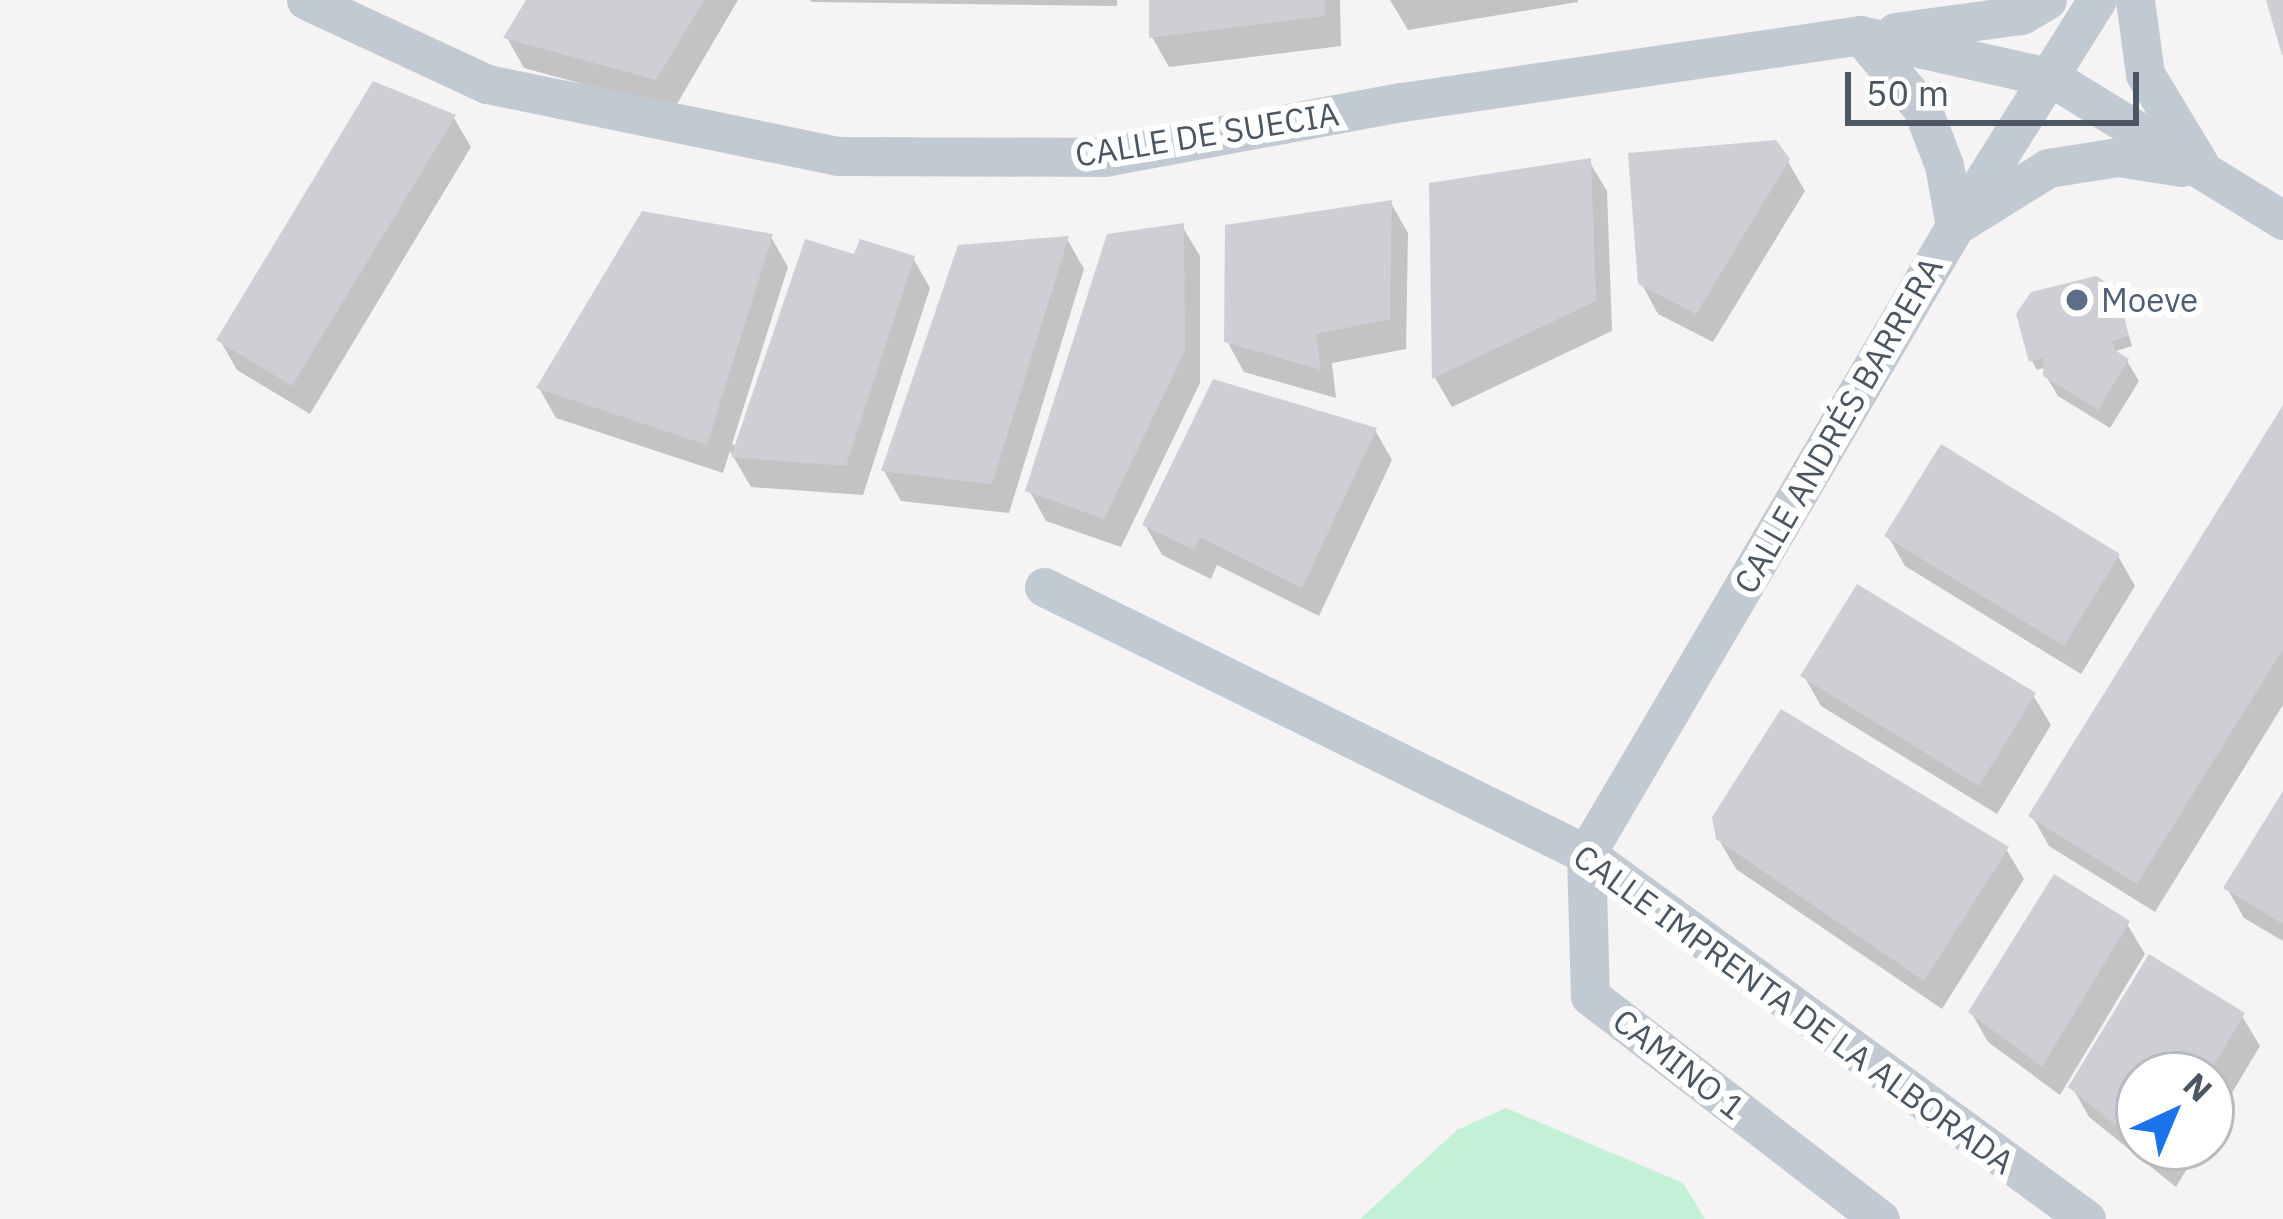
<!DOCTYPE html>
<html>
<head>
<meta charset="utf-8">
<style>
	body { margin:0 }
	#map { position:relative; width:2283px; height:1219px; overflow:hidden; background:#f5f3f3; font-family:"IBM Plex Sans",sans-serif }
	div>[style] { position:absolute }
	.green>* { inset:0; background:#c3f1d5 }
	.shadow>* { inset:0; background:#0003 }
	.building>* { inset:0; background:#cdcfd5 }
	.minor>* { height:39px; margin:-19.5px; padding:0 19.5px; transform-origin:19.5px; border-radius:19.5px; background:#c1cad2 }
	.dots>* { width:33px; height:33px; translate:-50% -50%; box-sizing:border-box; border:6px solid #fff; border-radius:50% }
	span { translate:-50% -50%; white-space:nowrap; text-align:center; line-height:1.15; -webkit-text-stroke:12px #fff; paint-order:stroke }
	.street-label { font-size:33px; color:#4a5661 }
	.service-label { font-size:33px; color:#4e5e75 }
	.left { translate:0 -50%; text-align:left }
	.north { position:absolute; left:2115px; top:1051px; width:120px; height:120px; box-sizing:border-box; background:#fff; border:3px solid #b7bbc0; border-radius:50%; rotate:44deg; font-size:33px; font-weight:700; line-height:48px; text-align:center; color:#4a5661 }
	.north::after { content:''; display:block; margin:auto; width:42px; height:54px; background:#1a73e8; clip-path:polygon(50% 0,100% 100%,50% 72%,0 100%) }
	.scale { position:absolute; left:1845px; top:72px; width:294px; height:54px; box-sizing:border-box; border:6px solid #4a5661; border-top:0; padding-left:15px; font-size:36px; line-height:42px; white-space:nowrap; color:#4a5661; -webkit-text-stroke:9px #fff; paint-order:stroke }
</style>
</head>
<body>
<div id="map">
	<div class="green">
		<div style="clip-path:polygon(1506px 1108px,1683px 1183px,1705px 1219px,1360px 1219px,1457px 1130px)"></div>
	</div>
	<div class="shadow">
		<div style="clip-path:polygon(529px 0,738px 0,674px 109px,524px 68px,507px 38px)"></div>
		<div style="clip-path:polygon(810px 0,1117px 0,1117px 6px,812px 2px)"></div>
		<div style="clip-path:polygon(1152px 0,1340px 0,1341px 46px,1169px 67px,1152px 37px)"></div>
		<div style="clip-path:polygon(1390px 0,1578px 0,1578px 2px,1408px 30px)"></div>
		<div style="clip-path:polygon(454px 118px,471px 147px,310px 414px,237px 370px,220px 340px)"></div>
		<div style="clip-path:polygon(1787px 160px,1805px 191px,1713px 342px,1658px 314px,1641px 283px)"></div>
		<div style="clip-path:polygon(1589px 161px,1607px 191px,1612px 331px,1452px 407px,1435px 378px,1432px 186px)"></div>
		<div style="clip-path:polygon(1391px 203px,1408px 233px,1406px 349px,1332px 363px,1336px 398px,1244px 372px,1227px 341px)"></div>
		<div style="clip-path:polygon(1182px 226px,1200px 256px,1200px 383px,1121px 547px,1046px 521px,1029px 490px)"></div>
		<div style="clip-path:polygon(771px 237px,788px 267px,732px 444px,738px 446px,855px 258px,913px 258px,930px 288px,863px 495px,751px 487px,730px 451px,723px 473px,556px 418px,539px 388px)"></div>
		<div style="clip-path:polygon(1067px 239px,1084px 269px,1009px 513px,901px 501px,884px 471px)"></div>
		<div style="clip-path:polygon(2115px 291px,2132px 346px,2113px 352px,2127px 361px,2139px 381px,2110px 428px,2058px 396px,2046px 376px,2053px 365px,2037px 370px,2032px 361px)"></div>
		<div style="clip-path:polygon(2283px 410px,2283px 705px,2155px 912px,2049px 846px,2032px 816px)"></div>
		<div style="clip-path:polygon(1375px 430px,1392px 460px,1319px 616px,1217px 565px,1211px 579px,1162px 555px,1145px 525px)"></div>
		<div style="clip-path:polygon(1888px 536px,2118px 556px,2135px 586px,2081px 674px,1905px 566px)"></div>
		<div style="clip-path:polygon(1804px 676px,2033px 695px,2051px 725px,1997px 814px,1821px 706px)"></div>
		<div style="clip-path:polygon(2283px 796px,2283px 941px,2244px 918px,2227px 888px)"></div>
		<div style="clip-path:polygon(1718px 838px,2006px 849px,2024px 879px,1942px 1009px,1736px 869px)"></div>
		<div style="clip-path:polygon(2127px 924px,2145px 954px,2060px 1095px,1988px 1042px,1971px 1012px)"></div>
		<div style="clip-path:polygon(2242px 1016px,2260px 1046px,2211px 1128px,2211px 1075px,2139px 1075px,2139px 1147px,2200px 1147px,2176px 1187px,2089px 1117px,2072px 1087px)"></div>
	</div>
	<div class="building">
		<div style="clip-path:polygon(526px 0,704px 0,656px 80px,503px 38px)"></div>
		<div style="clip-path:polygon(1149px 0,1325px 0,1325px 16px,1149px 38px)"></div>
		<div style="clip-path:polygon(2266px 0,2283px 0,2283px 55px,2282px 55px)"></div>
		<div style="clip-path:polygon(373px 81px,456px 115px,292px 386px,216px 340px)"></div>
		<div style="clip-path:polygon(1776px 140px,1790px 159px,1696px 314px,1638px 284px,1628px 153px)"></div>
		<div style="clip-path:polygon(1591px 158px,1596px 301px,1432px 379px,1429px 183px)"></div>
		<div style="clip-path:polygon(1392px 200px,1390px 319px,1316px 334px,1321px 370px,1224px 342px,1225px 225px)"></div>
		<div style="clip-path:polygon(642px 211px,773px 234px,707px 445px,536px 388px)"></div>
		<div style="clip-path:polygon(1184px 223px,1185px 351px,1104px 519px,1025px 491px,1107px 234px)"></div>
		<div style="clip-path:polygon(1069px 236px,992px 484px,881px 471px,958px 245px)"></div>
		<div style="clip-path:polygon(805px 239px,854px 254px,860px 239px,915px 256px,846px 466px,731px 457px)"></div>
		<div style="clip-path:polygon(2096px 276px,2117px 289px,2129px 336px,2112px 341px,2115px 350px,2129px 359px,2098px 410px,2043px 376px,2043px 358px,2029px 362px,2016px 314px,2031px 292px)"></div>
		<div style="clip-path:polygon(1213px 379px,1377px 428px,1302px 588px,1200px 537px,1194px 550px,1142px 525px)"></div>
		<div style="clip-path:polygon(2283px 405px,2283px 649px,2137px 884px,2028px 816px)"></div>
		<div style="clip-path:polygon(1941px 444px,2120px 554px,2064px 646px,1884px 536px)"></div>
		<div style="clip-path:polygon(1857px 584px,2036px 693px,1979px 786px,1800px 676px)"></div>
		<div style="clip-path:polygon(1781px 709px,2009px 847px,1924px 981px,1716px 839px,1712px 817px)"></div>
		<div style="clip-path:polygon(2283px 791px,2283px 924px,2223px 888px)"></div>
		<div style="clip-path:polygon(2054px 874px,2130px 921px,2042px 1067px,1968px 1012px)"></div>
		<div style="clip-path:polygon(2149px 954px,2245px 1013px,2208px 1075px,2139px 1075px,2139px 1144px,2068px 1087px)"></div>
		<div style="clip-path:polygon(2142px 1147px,2166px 1147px,2158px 1160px)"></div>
	</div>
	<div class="minor">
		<div style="left:306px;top:0;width:200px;rotate:24.9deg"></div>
		<div style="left:487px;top:84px;width:358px;rotate:11.6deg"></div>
		<div style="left:838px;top:156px;width:266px;rotate:0.2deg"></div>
		<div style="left:1104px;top:157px;width:303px;rotate:-10.5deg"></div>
		<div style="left:1402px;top:102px;width:463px;rotate:-8.3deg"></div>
		<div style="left:1860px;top:35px;width:197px;rotate:12.6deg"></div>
		<div style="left:2052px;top:78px;width:271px;rotate:31.6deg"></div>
		<div style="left:2135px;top:0;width:75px;rotate:82.3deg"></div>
		<div style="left:2145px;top:74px;width:103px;rotate:58.9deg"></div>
		<div style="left:1895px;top:32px;width:127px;rotate:-7.7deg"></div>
		<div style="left:2021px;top:15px;width:30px;rotate:-30deg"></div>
		<div style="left:1860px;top:35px;width:96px;rotate:49.7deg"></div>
		<div style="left:1922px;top:108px;width:61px;rotate:68.9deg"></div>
		<div style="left:1944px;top:165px;width:62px;rotate:79.8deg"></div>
		<div style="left:1955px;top:226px;width:110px;rotate:-31.9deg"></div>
		<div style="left:2048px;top:168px;width:71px;rotate:-8.9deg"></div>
		<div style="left:2118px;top:157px;width:64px;rotate:9deg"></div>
		<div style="left:1044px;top:587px;width:604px;rotate:26.23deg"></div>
		<div style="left:1586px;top:854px;width:619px;rotate:36.13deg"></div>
		<div style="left:1586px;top:854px;width:728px;rotate:-59.56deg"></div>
		<div style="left:1955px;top:226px;width:267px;rotate:-57.9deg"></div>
		<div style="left:1586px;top:854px;width:142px;rotate:88.4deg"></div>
		<div style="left:1590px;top:996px;width:366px;rotate:37.6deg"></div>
	</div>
	<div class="dots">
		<div style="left:2077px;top:300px;background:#5c6f8a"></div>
	</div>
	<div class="street-label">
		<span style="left:1207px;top:134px;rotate:-9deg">CALLE DE SUECIA</span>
		<span style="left:1838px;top:425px;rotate:-60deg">CALLE ANDRÉS BARRERA</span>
		<span style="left:1794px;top:1009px;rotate:36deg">CALLE IMPRENTA DE LA ALBORADA</span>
		<span style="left:1679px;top:1064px;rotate:38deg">CAMINO 1</span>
	</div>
	<div class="service-label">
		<span class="left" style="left:2101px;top:300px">Moeve</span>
	</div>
	<div class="north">N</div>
	<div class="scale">50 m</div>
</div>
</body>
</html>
